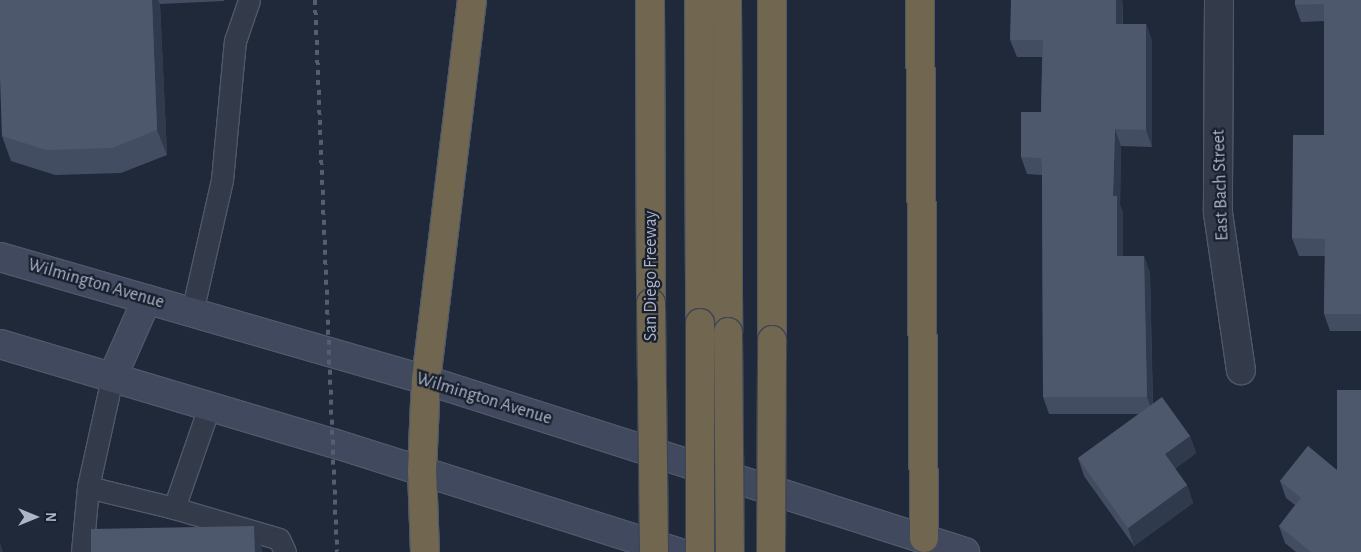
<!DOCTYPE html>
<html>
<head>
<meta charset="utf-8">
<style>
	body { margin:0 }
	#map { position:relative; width:1361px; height:552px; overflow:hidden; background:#1f293a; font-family:"Alegreya Sans",sans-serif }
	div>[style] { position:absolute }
	.roads { filter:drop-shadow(1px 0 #505868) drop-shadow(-1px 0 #505868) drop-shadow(0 1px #505868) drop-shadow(0 -1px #505868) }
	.service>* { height:21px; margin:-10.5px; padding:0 10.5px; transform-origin:10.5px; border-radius:10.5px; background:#333b4a }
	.minor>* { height:28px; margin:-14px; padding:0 14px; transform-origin:14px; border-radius:14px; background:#333b4a }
	.secondary>* { height:28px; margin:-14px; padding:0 14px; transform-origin:14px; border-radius:14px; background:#41495e }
	.motorway>* { height:28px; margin:-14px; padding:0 14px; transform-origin:14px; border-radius:14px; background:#71664f }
	.rail>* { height:4px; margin-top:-2px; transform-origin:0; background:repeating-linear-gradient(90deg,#545e72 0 5px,transparent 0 10px) }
	.bridges { filter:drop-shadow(1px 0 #3d4555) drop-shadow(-1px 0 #3d4555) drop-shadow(0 1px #3d4555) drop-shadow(0 -1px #3d4555) }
	.motorway-bridge>* { height:28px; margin:-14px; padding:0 14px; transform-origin:14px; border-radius:14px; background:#71664f }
	.wall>* { inset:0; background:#434d62 }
	.shaded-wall>* { inset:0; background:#303a4d }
	.building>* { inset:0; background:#4e586d }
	span { translate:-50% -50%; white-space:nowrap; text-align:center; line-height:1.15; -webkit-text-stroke:4.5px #18202f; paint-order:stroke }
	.street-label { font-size:18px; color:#adb5c7 }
	.north { position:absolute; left:10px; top:492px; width:50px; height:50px; -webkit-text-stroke:4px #18202f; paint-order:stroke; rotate:90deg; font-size:14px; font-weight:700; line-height:20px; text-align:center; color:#adb5c7 }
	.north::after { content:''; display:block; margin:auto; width:18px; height:22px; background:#adb5c7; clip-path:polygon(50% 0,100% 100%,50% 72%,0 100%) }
</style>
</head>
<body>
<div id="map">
	<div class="roads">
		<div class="service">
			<div style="left:192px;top:312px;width:135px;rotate:-77.2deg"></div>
			<div style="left:222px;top:180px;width:140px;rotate:-84.7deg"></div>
			<div style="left:235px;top:41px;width:43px;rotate:-71.1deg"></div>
			<div style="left:209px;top:407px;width:107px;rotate:109.1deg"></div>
			<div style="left:174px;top:508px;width:109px;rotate:16.4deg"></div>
			<div style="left:279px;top:539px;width:14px;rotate:65deg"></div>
			<div style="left:88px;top:487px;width:89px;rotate:13.7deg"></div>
			<div style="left:82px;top:552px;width:65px;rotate:-84.7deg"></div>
			<div style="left:88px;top:487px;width:112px;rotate:-77.6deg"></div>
		</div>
		<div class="minor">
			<div style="left:1219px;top:0;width:213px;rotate:90.3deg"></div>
			<div style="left:1218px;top:213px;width:159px;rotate:81.7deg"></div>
		</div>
		<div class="secondary">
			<div style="left:0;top:257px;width:443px;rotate:16.1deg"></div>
			<div style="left:426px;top:380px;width:566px;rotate:17.7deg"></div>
			<div style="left:0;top:344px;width:347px;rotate:16.6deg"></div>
			<div style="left:333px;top:443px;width:361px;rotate:17.6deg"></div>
			<div style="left:112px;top:378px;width:86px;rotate:-66.1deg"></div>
		</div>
		<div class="motorway">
			<div style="left:650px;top:0;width:303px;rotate:89.8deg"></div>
			<div style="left:699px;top:0;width:323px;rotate:89.8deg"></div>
			<div style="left:727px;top:0;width:332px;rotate:89.8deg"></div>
			<div style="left:772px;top:0;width:340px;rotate:90deg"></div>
			<div style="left:920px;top:0;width:538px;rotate:89.57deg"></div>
			<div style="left:425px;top:552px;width:81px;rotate:-92.1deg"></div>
			<div style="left:422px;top:471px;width:91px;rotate:-87.5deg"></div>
			<div style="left:426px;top:380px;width:383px;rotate:-83.1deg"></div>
		</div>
	</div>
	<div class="rail">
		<div style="left:315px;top:0;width:552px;rotate:87.72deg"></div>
	</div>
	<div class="bridges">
		<div class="motorway-bridge">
			<div style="left:651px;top:303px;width:249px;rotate:89.3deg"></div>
			<div style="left:700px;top:323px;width:229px;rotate:90deg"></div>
			<div style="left:728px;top:332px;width:220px;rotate:89.5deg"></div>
			<div style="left:771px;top:552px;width:212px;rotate:-89.7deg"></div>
		</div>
	</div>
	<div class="wall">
		<div style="clip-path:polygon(0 0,224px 0,224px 1px,160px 4px,167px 155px,121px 173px,55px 175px,11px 161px,2px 136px)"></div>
		<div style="clip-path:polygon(1361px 0,1361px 331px,1330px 331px,1324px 314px,1325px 256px,1299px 256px,1292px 238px,1324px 135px,1324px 21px,1301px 22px,1295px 5px)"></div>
		<div style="clip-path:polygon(1123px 3px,1123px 24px,1146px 24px,1152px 41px,1152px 147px,1121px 146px,1120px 205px,1123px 213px,1123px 256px,1144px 256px,1150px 273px,1153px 404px,1190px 436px,1196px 453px,1175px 469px,1187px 485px,1193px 503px,1134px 546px,1084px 476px,1078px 458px,1139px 414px,1049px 414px,1043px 397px,1042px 175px,1027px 174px,1021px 157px,1041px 112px,1042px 57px,1017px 57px,1010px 40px)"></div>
		<div style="clip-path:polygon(1308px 446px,1361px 552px,1296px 552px,1285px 543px,1279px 526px,1295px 505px,1286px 498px,1280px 481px)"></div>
	</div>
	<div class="shaded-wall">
		<div style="clip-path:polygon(152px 0,158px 0,160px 4px,167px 155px,157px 130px)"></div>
		<div style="clip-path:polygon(1116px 0,1122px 0,1123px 3px,1122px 41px,1116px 24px)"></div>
		<div style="clip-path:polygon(1146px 24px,1152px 41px,1152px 147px,1146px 130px)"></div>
		<div style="clip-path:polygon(1115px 129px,1121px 146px,1120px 205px,1123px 213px,1123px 273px,1117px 256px,1113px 196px)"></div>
		<div style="clip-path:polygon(1144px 256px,1150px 273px,1153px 414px,1147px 397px)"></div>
		<div style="clip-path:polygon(1190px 436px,1196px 453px,1171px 472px,1165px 454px)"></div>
		<div style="clip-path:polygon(1187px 485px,1193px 503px,1134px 546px,1128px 528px)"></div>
		<div style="clip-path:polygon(254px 526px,263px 552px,255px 552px)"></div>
		<div style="clip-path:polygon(0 543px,3px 552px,0 552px)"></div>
	</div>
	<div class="building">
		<div style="clip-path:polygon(0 0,152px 0,157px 130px,112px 148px,46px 150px,2px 136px,0 78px)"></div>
		<div style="clip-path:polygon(1011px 0,1116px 0,1116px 24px,1146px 24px,1146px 130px,1115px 129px,1113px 196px,1117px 196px,1117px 256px,1144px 256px,1147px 397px,1043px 397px,1042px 167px,1041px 158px,1021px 157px,1021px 112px,1041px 112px,1043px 40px,1010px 40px)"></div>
		<div style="clip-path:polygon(1295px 0,1361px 0,1361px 314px,1324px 314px,1325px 239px,1292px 238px,1293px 135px,1324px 135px,1324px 4px,1295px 5px)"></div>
		<div style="clip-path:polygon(1337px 390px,1361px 390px,1361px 552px,1311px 552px,1279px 526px,1301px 498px,1280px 481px,1308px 446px,1337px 470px)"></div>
		<div style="clip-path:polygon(1162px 397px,1190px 436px,1165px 454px,1187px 485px,1128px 528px,1078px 458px)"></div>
		<div style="clip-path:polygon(254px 526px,255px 552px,91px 552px,91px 529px)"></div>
	</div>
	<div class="street-label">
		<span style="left:1221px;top:185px;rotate:-92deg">East Bach Street</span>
		<span style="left:651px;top:276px;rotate:-90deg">San Diego Freeway</span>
		<span style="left:96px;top:284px;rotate:16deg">Wilmington Avenue</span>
		<span style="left:484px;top:399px;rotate:17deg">Wilmington Avenue</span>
	</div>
	<div class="north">N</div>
</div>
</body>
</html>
